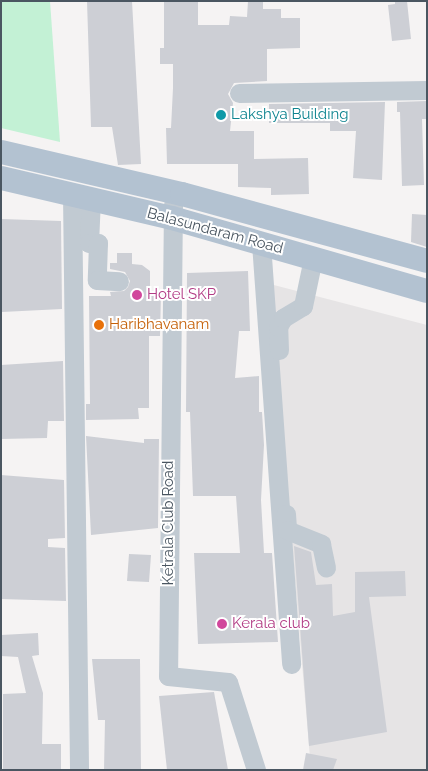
<!DOCTYPE html>
<html>
<head>
<meta charset="utf-8">
<style>
	body { margin:0 }
	#map { position:relative; width:428px; height:771px; overflow:hidden; background:#f5f3f3; font-family:Raleway,sans-serif }
	div>[style] { position:absolute }
	.education>* { inset:0; background:#e6e4e5 }
	.green>* { inset:0; background:#c3f1d5 }
	.building>* { inset:0; background:#cdcfd5 }
	.minor>* { height:19px; margin:-9.5px; padding:0 9.5px; transform-origin:9.5px; border-radius:9.5px; background:#c1cad2 }
	.major>* { height:24px; margin:-12px; padding:0 12px; transform-origin:12px; border-radius:12px; background:#b3c2d1 }
	.dots>* { width:14px; height:14px; translate:-50% -50%; box-sizing:border-box; border:2px solid #fff; border-radius:50% }
	span { translate:-50% -50%; white-space:nowrap; text-align:center; line-height:1.15; -webkit-text-stroke:4px #fff; paint-order:stroke }
	.culture-label { font-size:15px; color:#0d838f }
	.left { translate:0 -50%; text-align:left }
	.street-label { font-size:15px; color:#4a5661 }
	.hotel-label { font-size:15px; color:#b23c85 }
	.food-label { font-size:15px; color:#c56008 }
	.frame { position:absolute; inset:0; border:2px solid #4a5661; pointer-events:none }
</style>
</head>
<body>
<div id="map">
	<div class="education">
		<div style="clip-path:polygon(270px 284px,427px 325px,427px 770px,311px 770px)"></div>
	</div>
	<div class="green">
		<div style="clip-path:polygon(1px 1px,50px 1px,60px 142px,1px 128px)"></div>
	</div>
	<div class="building">
		<div style="clip-path:polygon(87px 1px,132px 1px,141px 164px,118px 165px,112px 127px,91px 127px)"></div>
		<div style="clip-path:polygon(164px 1px,198px 1px,198px 25px,229px 25px,230px 16px,247px 17px,248px 1px,263px 1px,263px 9px,281px 9px,281px 18px,300px 18px,300px 48px,267px 49px,267px 81px,234px 83px,228px 94px,233px 103px,230px 131px,254px 131px,254px 159px,308px 158px,309px 194px,271px 195px,271px 188px,238px 187px,238px 164px,167px 164px,166px 128px,171px 128px,173px 88px,173px 64px,160px 64px,160px 48px,164px 48px)"></div>
		<div style="clip-path:polygon(395px 1px,407px 1px,411px 39px,392px 41px,388px 5px,395px 4px)"></div>
		<div style="clip-path:polygon(427px 101px,427px 119px,422px 119px,424px 185px,402px 186px,400px 112px,397px 112px,397px 102px)"></div>
		<div style="clip-path:polygon(385px 102px,382px 180px,353px 178px,356px 131px,330px 131px,330px 123px,269px 123px,269px 104px)"></div>
		<div style="clip-path:polygon(412px 214px,427px 215px,427px 247px,411px 242px)"></div>
		<div style="clip-path:polygon(1px 219px,61px 221px,62px 309px,2px 312px)"></div>
		<div style="clip-path:polygon(117px 253px,132px 253px,132px 264px,142px 265px,150px 271px,150px 293px,161px 293px,160px 336px,149px 336px,149px 408px,138px 408px,139px 419px,86px 420px,86px 404px,90px 404px,89px 296px,111px 296px,110px 292px,124px 291px,128px 287px,130px 281px,125px 272px,110px 269px,110px 263px,117px 263px)"></div>
		<div style="clip-path:polygon(248px 271px,250px 331px,239px 331px,235px 378px,259px 376px,259px 412px,262px 412px,264px 445px,261px 500px,264px 553px,272px 553px,278px 642px,198px 644px,194px 553px,240px 553px,236px 496px,193px 496px,190px 412px,186px 412px,187px 273px)"></div>
		<div style="clip-path:polygon(63px 361px,64px 421px,48px 421px,47px 438px,1px 439px,1px 365px)"></div>
		<div style="clip-path:polygon(86px 436px,144px 443px,144px 439px,159px 439px,158px 528px,91px 535px)"></div>
		<div style="clip-path:polygon(1px 475px,64px 480px,65px 538px,48px 539px,48px 547px,65px 548px,66px 601px,1px 599px)"></div>
		<div style="clip-path:polygon(294px 546px,311px 552px,316px 585px,332px 584px,333px 616px,355px 612px,355px 572px,405px 571px,406px 596px,369px 597px,387px 732px,309px 746px)"></div>
		<div style="clip-path:polygon(129px 554px,151px 555px,149px 582px,127px 581px)"></div>
		<div style="clip-path:polygon(38px 633px,39px 655px,32px 656px,43px 693px,42px 744px,61px 744px,61px 770px,3px 770px,3px 694px,26px 693px,18px 657px,1px 656px,1px 635px)"></div>
		<div style="clip-path:polygon(92px 659px,140px 659px,141px 770px,104px 770px,105px 720px,98px 720px)"></div>
		<div style="clip-path:polygon(214px 692px,228px 770px,167px 770px,159px 696px)"></div>
		<div style="clip-path:polygon(306px 753px,337px 759px,333px 770px,303px 770px)"></div>
	</div>
	<div class="minor">
		<div style="left:239px;top:93px;width:188px;rotate:-0.9deg"></div>
		<div style="left:72px;top:194px;width:576px;rotate:89.3deg"></div>
		<div style="left:91px;top:198px;width:45px;rotate:92.5deg"></div>
		<div style="left:89px;top:243px;width:9px"></div>
		<div style="left:98px;top:243px;width:37px;rotate:92deg"></div>
		<div style="left:97px;top:280px;width:22px;rotate:3deg"></div>
		<div style="left:173px;top:205px;width:471px;rotate:90.6deg"></div>
		<div style="left:168px;top:676px;width:60px;rotate:5.7deg"></div>
		<div style="left:228px;top:682px;width:92px;rotate:72.3deg"></div>
		<div style="left:261px;top:243px;width:422px;rotate:85.9deg"></div>
		<div style="left:279px;top:350px;width:23px;rotate:-92deg"></div>
		<div style="left:278px;top:327px;width:10px;rotate:-61deg"></div>
		<div style="left:283px;top:318px;width:23px;rotate:-31deg"></div>
		<div style="left:303px;top:306px;width:49px;rotate:-78.2deg"></div>
		<div style="left:286px;top:514px;width:16px;rotate:86deg"></div>
		<div style="left:287px;top:530px;width:37px;rotate:22deg"></div>
		<div style="left:321px;top:544px;width:24px;rotate:78deg"></div>
	</div>
	<div class="major">
		<div style="left:1px;top:152px;width:186px;rotate:13.1deg"></div>
		<div style="left:182px;top:194px;width:254px;rotate:15.3deg"></div>
		<div style="left:1px;top:178px;width:176px;rotate:13.2deg"></div>
		<div style="left:172px;top:218px;width:265px;rotate:16deg"></div>
	</div>
	<div class="dots">
		<div style="left:221px;top:115px;background:#0f9aa8"></div>
		<div style="left:137px;top:295px;background:#d1479c"></div>
		<div style="left:99px;top:325px;background:#e8710a"></div>
		<div style="left:222px;top:624px;background:#d1479c"></div>
	</div>
	<div class="culture-label">
		<span class="left" style="left:231px;top:115px">Lakshya Building</span>
	</div>
	<div class="street-label">
		<span style="left:215px;top:231px;rotate:15deg">Balasundaram Road</span>
		<span style="left:169px;top:523px;rotate:-90deg">Ketrala Club Road</span>
	</div>
	<div class="hotel-label">
		<span class="left" style="left:147px;top:295px">Hotel SKP</span>
		<span class="left" style="left:232px;top:624px">Kerala club</span>
	</div>
	<div class="food-label">
		<span class="left" style="left:109px;top:325px">Haribhavanam</span>
	</div>
	<div class="frame"></div>
</div>
</body>
</html>
